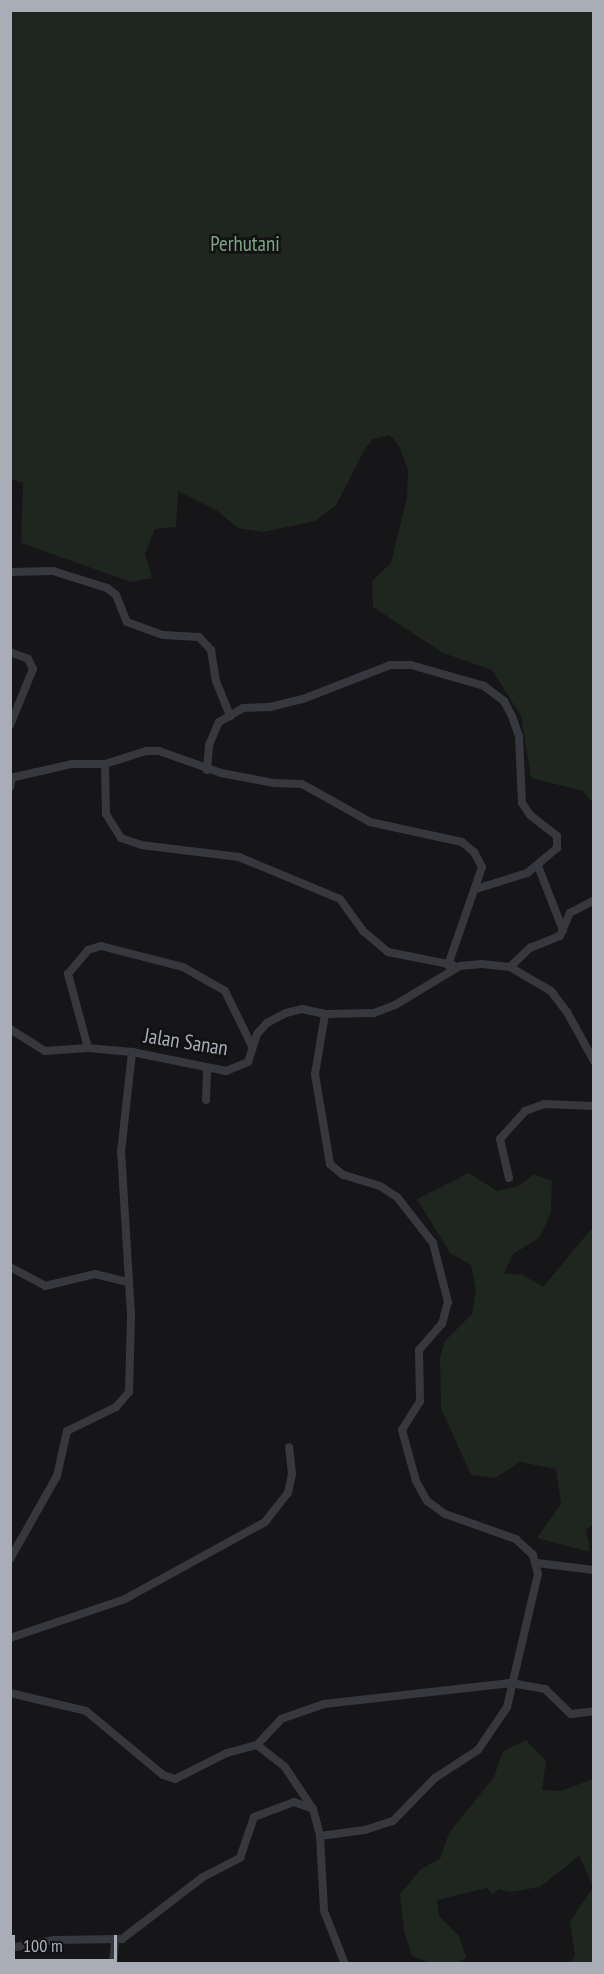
<!DOCTYPE html>
<html>
<head>
<meta charset="utf-8">
<style>
	body { margin:0 }
	#map { position:relative; width:604px; height:1974px; overflow:hidden; background:#161618; font-family:"PT Sans Narrow",sans-serif }
	div>[style] { position:absolute }
	.green>* { inset:0; background:#1e261f }
	.street>* { height:8px; margin:-4px; padding:0 4px; transform-origin:4px; border-radius:4px; background:#37383d }
	span { translate:-50% -50%; white-space:nowrap; text-align:center; line-height:1.15; -webkit-text-stroke:5px #111113; paint-order:stroke }
	.park-label { font-size:21px; color:#7fa381 }
	.street-label { font-size:21px; color:#a8adb8 }
	.frame { position:absolute; inset:0; border:12px solid #a8adb8; pointer-events:none }
	.scale { position:absolute; left:12px; top:1935px; width:105px; height:27px; box-sizing:border-box; border:3px solid #a8adb8; border-top:0; padding-left:8px; font-size:18px; line-height:21px; white-space:nowrap; color:#a8adb8; -webkit-text-stroke:4px #111113; paint-order:stroke }
</style>
</head>
<body>
<div id="map">
	<div class="green">
		<div style="clip-path:polygon(10px 11px,593px 11px,593px 803px,583px 791px,531px 778px,521px 716px,492px 670px,443px 653px,373px 607px,372px 581px,391px 563px,407px 497px,408px 470px,399px 446px,390px 435px,373px 439px,365px 449px,336px 505px,315px 521px,302px 524px,263px 532px,238px 528px,216px 510px,178px 491px,176px 527px,155px 529px,145px 554px,152px 578px,131px 582px,21px 543px,23px 483px,10px 479px)"></div>
		<div style="clip-path:polygon(469px 1173px,497px 1191px,519px 1186px,534px 1174px,552px 1181px,551px 1213px,539px 1238px,513px 1254px,504px 1273px,523px 1275px,543px 1287px,593px 1227px,594px 1524px,586px 1530px,590px 1552px,537px 1538px,561px 1504px,556px 1469px,520px 1462px,495px 1478px,471px 1475px,441px 1408px,440px 1358px,445px 1341px,472px 1314px,476px 1290px,471px 1265px,450px 1253px,417px 1199px)"></div>
		<div style="clip-path:polygon(526px 1740px,546px 1761px,542px 1790px,561px 1791px,593px 1779px,593px 1886px,579px 1856px,540px 1887px,509px 1892px,499px 1889px,492px 1894px,487px 1888px,437px 1900px,439px 1916px,459px 1936px,466px 1958px,457px 1963px,433px 1964px,412px 1956px,404px 1931px,400px 1894px,421px 1869px,440px 1859px,449px 1833px,494px 1777px,503px 1751px)"></div>
		<div style="clip-path:polygon(593px 1887px,593px 1963px,570px 1963px,575px 1955px,570px 1922px)"></div>
	</div>
	<div class="street">
		<div style="left:10px;top:572px;width:43px;rotate:-1.3deg"></div>
		<div style="left:53px;top:571px;width:57px;rotate:17.5deg"></div>
		<div style="left:107px;top:588px;width:11px;rotate:38deg"></div>
		<div style="left:116px;top:595px;width:29px;rotate:68deg"></div>
		<div style="left:127px;top:622px;width:38px;rotate:20deg"></div>
		<div style="left:163px;top:635px;width:36px;rotate:3deg"></div>
		<div style="left:199px;top:637px;width:18px;rotate:47deg"></div>
		<div style="left:211px;top:650px;width:31px;rotate:81deg"></div>
		<div style="left:216px;top:681px;width:38px;rotate:68deg"></div>
		<div style="left:10px;top:652px;width:19px;rotate:21deg"></div>
		<div style="left:28px;top:659px;width:11px;rotate:63deg"></div>
		<div style="left:33px;top:669px;width:61px;rotate:112.3deg"></div>
		<div style="left:105px;top:764px;width:50px;rotate:88.9deg"></div>
		<div style="left:106px;top:814px;width:28px;rotate:58deg"></div>
		<div style="left:121px;top:838px;width:21px;rotate:19deg"></div>
		<div style="left:141px;top:845px;width:99px;rotate:7deg"></div>
		<div style="left:239px;top:857px;width:109px;rotate:22.6deg"></div>
		<div style="left:340px;top:899px;width:39px;rotate:54deg"></div>
		<div style="left:363px;top:931px;width:33px;rotate:40deg"></div>
		<div style="left:388px;top:952px;width:66px;rotate:11.3deg"></div>
		<div style="left:207px;top:770px;width:25px;rotate:-85deg"></div>
		<div style="left:209px;top:745px;width:25px;rotate:-67deg"></div>
		<div style="left:219px;top:722px;width:28px;rotate:-30deg"></div>
		<div style="left:243px;top:708px;width:27px;rotate:-2deg"></div>
		<div style="left:270px;top:707px;width:34px;rotate:-14deg"></div>
		<div style="left:303px;top:699px;width:93px;rotate:-21.3deg"></div>
		<div style="left:390px;top:665px;width:21px"></div>
		<div style="left:411px;top:665px;width:76px;rotate:16deg"></div>
		<div style="left:484px;top:686px;width:25px;rotate:37deg"></div>
		<div style="left:504px;top:701px;width:17px;rotate:62deg"></div>
		<div style="left:512px;top:716px;width:21px;rotate:71deg"></div>
		<div style="left:519px;top:736px;width:67px;rotate:87.4deg"></div>
		<div style="left:522px;top:803px;width:14px;rotate:56deg"></div>
		<div style="left:530px;top:815px;width:34px;rotate:38deg"></div>
		<div style="left:557px;top:836px;width:12px;rotate:90deg"></div>
		<div style="left:557px;top:848px;width:39px;rotate:140deg"></div>
		<div style="left:527px;top:873px;width:53px;rotate:162.6deg"></div>
		<div style="left:10px;top:778px;width:64px;rotate:-12.7deg"></div>
		<div style="left:72px;top:764px;width:33px"></div>
		<div style="left:105px;top:764px;width:43px;rotate:-17.6deg"></div>
		<div style="left:146px;top:751px;width:13px"></div>
		<div style="left:159px;top:751px;width:66px;rotate:19.5deg"></div>
		<div style="left:221px;top:773px;width:54px;rotate:10.7deg"></div>
		<div style="left:274px;top:783px;width:28px;rotate:2deg"></div>
		<div style="left:302px;top:784px;width:78px;rotate:29.2deg"></div>
		<div style="left:370px;top:822px;width:94px;rotate:12.3deg"></div>
		<div style="left:462px;top:842px;width:16px;rotate:40deg"></div>
		<div style="left:474px;top:852px;width:17px;rotate:62deg"></div>
		<div style="left:482px;top:867px;width:104px;rotate:109.1deg"></div>
		<div style="left:10px;top:787px;width:9px;rotate:-77deg"></div>
		<div style="left:538px;top:866px;width:69px;rotate:68.7deg"></div>
		<div style="left:510px;top:967px;width:28px;rotate:-44deg"></div>
		<div style="left:530px;top:948px;width:32px;rotate:-22deg"></div>
		<div style="left:560px;top:936px;width:25px;rotate:-67deg"></div>
		<div style="left:570px;top:913px;width:27px;rotate:-28deg"></div>
		<div style="left:10px;top:1029px;width:41px;rotate:32.2deg"></div>
		<div style="left:45px;top:1051px;width:43px;rotate:-4deg"></div>
		<div style="left:88px;top:1048px;width:44px;rotate:5.2deg"></div>
		<div style="left:88px;top:1048px;width:77px;rotate:-105.1deg"></div>
		<div style="left:68px;top:974px;width:31px;rotate:-50deg"></div>
		<div style="left:88px;top:950px;width:14px;rotate:-17deg"></div>
		<div style="left:101px;top:946px;width:85px;rotate:14.4deg"></div>
		<div style="left:183px;top:967px;width:48px;rotate:29.7deg"></div>
		<div style="left:225px;top:991px;width:61px;rotate:63.9deg"></div>
		<div style="left:206px;top:1100px;width:32px;rotate:-88deg"></div>
		<div style="left:509px;top:1178px;width:40px;rotate:-103deg"></div>
		<div style="left:500px;top:1139px;width:38px;rotate:-48deg"></div>
		<div style="left:525px;top:1111px;width:20px;rotate:-20deg"></div>
		<div style="left:544px;top:1104px;width:50px;rotate:2.3deg"></div>
		<div style="left:10px;top:1267px;width:40px;rotate:28deg"></div>
		<div style="left:45px;top:1286px;width:51px;rotate:-13.5deg"></div>
		<div style="left:95px;top:1274px;width:34px;rotate:14deg"></div>
		<div style="left:10px;top:1559px;width:95px;rotate:-60.5deg"></div>
		<div style="left:57px;top:1476px;width:46px;rotate:-77.5deg"></div>
		<div style="left:67px;top:1431px;width:55px;rotate:-26.1deg"></div>
		<div style="left:116px;top:1407px;width:20px;rotate:-49deg"></div>
		<div style="left:129px;top:1392px;width:78px;rotate:-88.5deg"></div>
		<div style="left:131px;top:1314px;width:162px;rotate:-93.5deg"></div>
		<div style="left:121px;top:1152px;width:101px;rotate:-83.7deg"></div>
		<div style="left:132px;top:1052px;width:96px;rotate:11.4deg"></div>
		<div style="left:226px;top:1071px;width:24px;rotate:-22deg"></div>
		<div style="left:248px;top:1062px;width:29px;rotate:-72deg"></div>
		<div style="left:257px;top:1034px;width:15px;rotate:-48deg"></div>
		<div style="left:267px;top:1023px;width:21px;rotate:-28deg"></div>
		<div style="left:286px;top:1013px;width:16px;rotate:-14deg"></div>
		<div style="left:302px;top:1009px;width:24px;rotate:12deg"></div>
		<div style="left:325px;top:1014px;width:49px;rotate:-1.2deg"></div>
		<div style="left:374px;top:1013px;width:22px;rotate:-21deg"></div>
		<div style="left:395px;top:1005px;width:76px;rotate:-31deg"></div>
		<div style="left:460px;top:966px;width:22px;rotate:-5deg"></div>
		<div style="left:482px;top:964px;width:28px;rotate:6deg"></div>
		<div style="left:510px;top:967px;width:48px;rotate:30.3deg"></div>
		<div style="left:551px;top:991px;width:26px;rotate:53deg"></div>
		<div style="left:567px;top:1012px;width:56px;rotate:61.1deg"></div>
		<div style="left:537px;top:1563px;width:57px;rotate:7deg"></div>
		<div style="left:10px;top:1638px;width:121px;rotate:-18.7deg"></div>
		<div style="left:125px;top:1599px;width:160px;rotate:-28.8deg"></div>
		<div style="left:265px;top:1522px;width:37px;rotate:-52deg"></div>
		<div style="left:288px;top:1493px;width:19px;rotate:-78deg"></div>
		<div style="left:292px;top:1474px;width:27px;rotate:-96deg"></div>
		<div style="left:10px;top:1693px;width:78px;rotate:13.3deg"></div>
		<div style="left:86px;top:1711px;width:100px;rotate:39.7deg"></div>
		<div style="left:163px;top:1775px;width:13px;rotate:18deg"></div>
		<div style="left:175px;top:1779px;width:58px;rotate:-26.6deg"></div>
		<div style="left:227px;top:1753px;width:31px;rotate:-15deg"></div>
		<div style="left:257px;top:1745px;width:35px;rotate:-47deg"></div>
		<div style="left:281px;top:1719px;width:46px;rotate:-19.2deg"></div>
		<div style="left:324px;top:1704px;width:188px;rotate:-6.4deg"></div>
		<div style="left:511px;top:1683px;width:35px;rotate:10deg"></div>
		<div style="left:545px;top:1689px;width:36px;rotate:44deg"></div>
		<div style="left:571px;top:1714px;width:23px;rotate:-7deg"></div>
		<div style="left:257px;top:1745px;width:36px;rotate:38deg"></div>
		<div style="left:285px;top:1767px;width:50px;rotate:56.3deg"></div>
		<div style="left:313px;top:1809px;width:28px;rotate:75deg"></div>
		<div style="left:320px;top:1836px;width:75px;rotate:86.9deg"></div>
		<div style="left:324px;top:1911px;width:57px;rotate:68.4deg"></div>
		<div style="left:320px;top:1836px;width:45px;rotate:-7.6deg"></div>
		<div style="left:365px;top:1830px;width:29px;rotate:-18deg"></div>
		<div style="left:393px;top:1821px;width:60px;rotate:-45.7deg"></div>
		<div style="left:435px;top:1778px;width:51px;rotate:-33.1deg"></div>
		<div style="left:478px;top:1750px;width:52px;rotate:-56deg"></div>
		<div style="left:507px;top:1707px;width:137px;rotate:-76.9deg"></div>
		<div style="left:538px;top:1574px;width:20px;rotate:-105deg"></div>
		<div style="left:533px;top:1555px;width:23px;rotate:-137deg"></div>
		<div style="left:516px;top:1539px;width:75px;rotate:-160.6deg"></div>
		<div style="left:445px;top:1514px;width:22px;rotate:-144deg"></div>
		<div style="left:427px;top:1501px;width:23px;rotate:-119deg"></div>
		<div style="left:416px;top:1481px;width:53px;rotate:-105.4deg"></div>
		<div style="left:402px;top:1430px;width:34px;rotate:-58deg"></div>
		<div style="left:420px;top:1401px;width:51px;rotate:-91.1deg"></div>
		<div style="left:419px;top:1350px;width:35px;rotate:-49deg"></div>
		<div style="left:442px;top:1324px;width:23px;rotate:-75deg"></div>
		<div style="left:448px;top:1302px;width:61px;rotate:-104.3deg"></div>
		<div style="left:433px;top:1243px;width:58px;rotate:-128deg"></div>
		<div style="left:397px;top:1197px;width:20px;rotate:-147deg"></div>
		<div style="left:380px;top:1186px;width:39px;rotate:-163deg"></div>
		<div style="left:343px;top:1175px;width:17px;rotate:-140deg"></div>
		<div style="left:330px;top:1164px;width:91px;rotate:-99.5deg"></div>
		<div style="left:315px;top:1074px;width:61px;rotate:-80.5deg"></div>
		<div style="left:10px;top:1948px;width:45px;rotate:-10.3deg"></div>
		<div style="left:54px;top:1940px;width:68px;rotate:-0.8deg"></div>
		<div style="left:122px;top:1939px;width:102px;rotate:-37.4deg"></div>
		<div style="left:203px;top:1877px;width:42px;rotate:-27.2deg"></div>
		<div style="left:240px;top:1858px;width:43px;rotate:-71.1deg"></div>
		<div style="left:254px;top:1817px;width:43px;rotate:-20.6deg"></div>
		<div style="left:294px;top:1802px;width:20px;rotate:20deg"></div>
		<div style="left:113px;top:1964px;width:24px;rotate:-85deg"></div>
	</div>
	<div class="park-label">
		<span style="left:245px;top:244px">Perhutani</span>
	</div>
	<div class="street-label">
		<span style="left:186px;top:1042px;rotate:9deg">Jalan Sanan</span>
	</div>
	<div class="frame"></div>
	<div class="scale">100 m</div>
</div>
</body>
</html>
